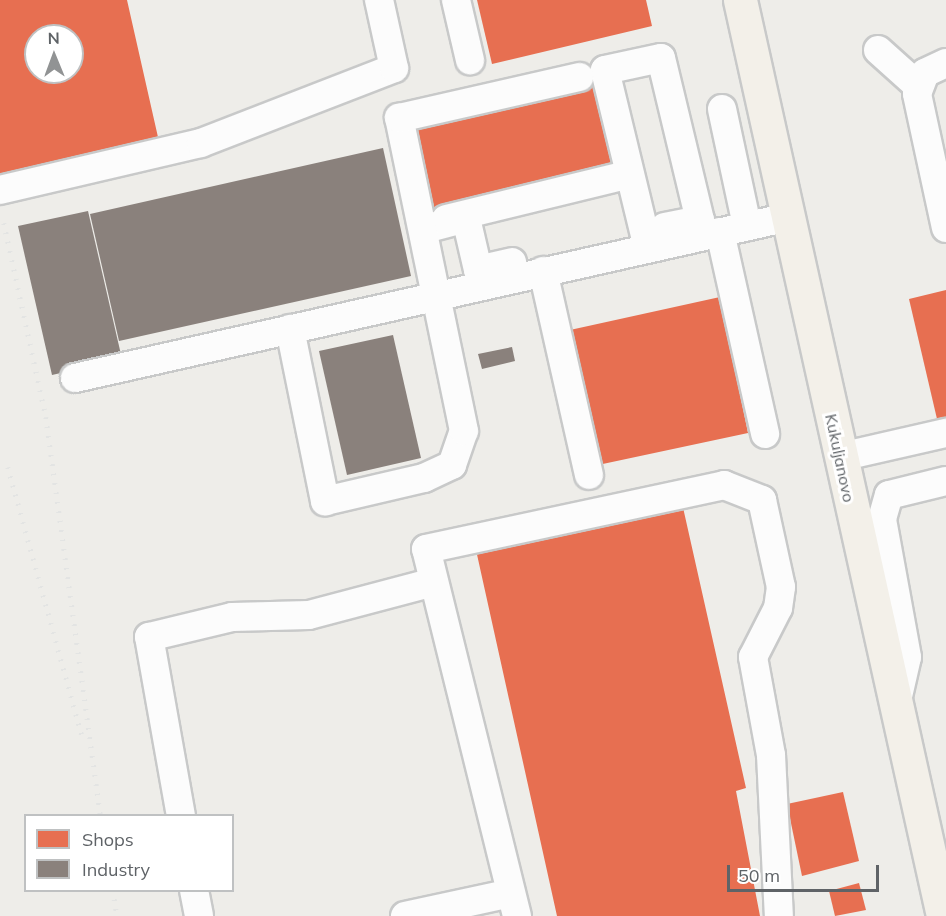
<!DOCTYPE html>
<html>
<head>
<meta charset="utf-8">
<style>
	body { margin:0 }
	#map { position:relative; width:946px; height:916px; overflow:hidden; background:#eeede9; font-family:Mulish,sans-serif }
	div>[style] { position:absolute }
	.shops>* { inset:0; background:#e76f51 }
	.industry>* { inset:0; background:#8a817c }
	.roads { filter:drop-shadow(2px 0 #c8c9c9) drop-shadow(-2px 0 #c8c9c9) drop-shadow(0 2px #c8c9c9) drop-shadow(0 -2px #c8c9c9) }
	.minor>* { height:28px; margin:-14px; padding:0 14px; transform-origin:14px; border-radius:14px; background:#fcfcfc }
	.major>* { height:33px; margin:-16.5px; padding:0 16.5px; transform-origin:16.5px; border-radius:16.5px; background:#f3f0e9 }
	.rail>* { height:4.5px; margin-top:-2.25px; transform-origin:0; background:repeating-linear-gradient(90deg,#e3e4e3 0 1.5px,transparent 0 9.5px) }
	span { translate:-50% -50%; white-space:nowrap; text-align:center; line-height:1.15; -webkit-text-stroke:6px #fff; paint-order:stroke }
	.street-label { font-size:16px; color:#5f6367 }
	.legend { position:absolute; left:24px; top:814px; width:210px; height:78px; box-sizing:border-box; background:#fff; border:2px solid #bfc1c2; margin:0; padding:8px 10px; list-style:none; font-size:18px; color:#5f6367 }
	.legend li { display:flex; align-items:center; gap:12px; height:30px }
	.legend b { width:30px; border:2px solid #bfc1c2 }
	.north { position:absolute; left:24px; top:24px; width:60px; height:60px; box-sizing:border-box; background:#fff; border:2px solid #bfc1c2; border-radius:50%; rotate:359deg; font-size:16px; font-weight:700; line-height:24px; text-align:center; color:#5f6367 }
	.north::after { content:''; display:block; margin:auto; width:21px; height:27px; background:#919394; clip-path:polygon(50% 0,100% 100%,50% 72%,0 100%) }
	.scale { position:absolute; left:727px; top:865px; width:152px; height:27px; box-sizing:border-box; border:3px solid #5f6367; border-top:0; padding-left:8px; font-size:18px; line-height:21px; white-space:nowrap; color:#5f6367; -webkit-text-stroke:4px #fff; paint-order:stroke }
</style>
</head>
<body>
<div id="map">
	<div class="shops">
		<div style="clip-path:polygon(evenodd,0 0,127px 0,160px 146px,0 177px,0 0,36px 36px,72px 36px,72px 72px,36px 72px,36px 36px)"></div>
		<div style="clip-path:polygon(477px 0,646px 0,652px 26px,492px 64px)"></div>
		<div style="clip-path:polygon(600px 75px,622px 166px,434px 211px,412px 119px)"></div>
		<div style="clip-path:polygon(946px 290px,946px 417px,937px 419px,909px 299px)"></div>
		<div style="clip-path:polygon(720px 297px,748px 433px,598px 465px,570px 330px)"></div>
		<div style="clip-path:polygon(682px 503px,746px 788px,736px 791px,760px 916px,557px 916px,476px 550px)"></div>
		<div style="clip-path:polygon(843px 792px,859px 861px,802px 876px,787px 804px)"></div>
		<div style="clip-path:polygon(859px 883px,866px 910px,835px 916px,829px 891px)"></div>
	</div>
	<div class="industry">
		<div style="clip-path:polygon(383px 148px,411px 276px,119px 341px,90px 214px)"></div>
		<div style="clip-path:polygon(88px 211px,122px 359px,52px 375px,18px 226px)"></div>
		<div style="clip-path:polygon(393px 335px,421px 458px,347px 475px,319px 351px)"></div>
		<div style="clip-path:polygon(512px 347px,515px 361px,482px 369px,478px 354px)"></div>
	</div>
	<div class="roads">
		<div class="minor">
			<div style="left:456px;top:0;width:62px;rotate:76.9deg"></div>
			<div style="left:878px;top:50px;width:52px;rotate:41.9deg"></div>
			<div style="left:946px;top:63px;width:23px;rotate:155deg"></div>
			<div style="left:925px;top:73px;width:22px;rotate:111deg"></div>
			<div style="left:917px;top:94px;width:137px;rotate:77.8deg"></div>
			<div style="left:722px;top:109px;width:120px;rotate:77.9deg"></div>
			<div style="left:0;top:190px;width:206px;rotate:-13.2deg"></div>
			<div style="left:201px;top:143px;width:207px;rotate:-21.2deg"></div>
			<div style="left:394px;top:68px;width:70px;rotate:-102.4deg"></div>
			<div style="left:446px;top:219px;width:189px;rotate:-13.7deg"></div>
			<div style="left:425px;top:229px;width:42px;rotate:-15deg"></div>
			<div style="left:466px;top:218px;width:53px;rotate:77deg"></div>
			<div style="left:478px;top:270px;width:35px;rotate:-13deg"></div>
			<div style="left:720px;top:232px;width:207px;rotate:77.4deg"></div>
			<div style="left:648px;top:248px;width:183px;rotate:-103.6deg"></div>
			<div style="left:605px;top:70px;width:57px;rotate:-12.1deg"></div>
			<div style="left:661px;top:58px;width:167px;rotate:76.5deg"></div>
			<div style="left:700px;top:220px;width:36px;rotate:169deg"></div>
			<div style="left:543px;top:271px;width:209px;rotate:77.3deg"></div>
			<div style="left:290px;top:329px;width:176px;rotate:78.5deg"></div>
			<div style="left:325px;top:501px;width:102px;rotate:-13.1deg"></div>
			<div style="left:424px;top:478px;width:31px;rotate:-25deg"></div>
			<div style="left:452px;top:465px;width:36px;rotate:-71deg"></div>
			<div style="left:464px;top:431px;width:320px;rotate:-101.7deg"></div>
			<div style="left:399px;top:118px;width:185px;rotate:-12.8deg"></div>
			<div style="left:75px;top:378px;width:732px;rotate:-12.71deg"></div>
			<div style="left:840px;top:457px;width:109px;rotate:-12.8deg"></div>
			<div style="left:896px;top:705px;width:49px;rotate:-77.1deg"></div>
			<div style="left:907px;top:657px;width:140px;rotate:-100.3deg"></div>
			<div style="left:882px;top:519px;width:25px;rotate:-74deg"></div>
			<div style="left:889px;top:495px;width:59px;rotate:-13.8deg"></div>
			<div style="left:181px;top:816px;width:182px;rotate:-100.1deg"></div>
			<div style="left:149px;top:637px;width:85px;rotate:-13.5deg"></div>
			<div style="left:232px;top:617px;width:77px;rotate:-1.5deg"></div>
			<div style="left:309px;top:615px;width:129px;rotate:-14.8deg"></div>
			<div style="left:194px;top:890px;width:26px;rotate:79deg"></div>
			<div style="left:405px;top:916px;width:108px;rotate:-12.2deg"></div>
			<div style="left:517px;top:916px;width:378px;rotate:-103.9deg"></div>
			<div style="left:426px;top:549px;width:305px;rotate:-12.1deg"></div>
			<div style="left:724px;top:485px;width:41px;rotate:21.5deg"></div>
			<div style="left:762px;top:500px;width:89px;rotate:77.7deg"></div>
			<div style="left:781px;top:587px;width:21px;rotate:98deg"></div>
			<div style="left:778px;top:608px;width:55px;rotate:117deg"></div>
			<div style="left:753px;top:657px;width:100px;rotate:79.6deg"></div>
			<div style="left:771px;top:755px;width:161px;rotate:87.2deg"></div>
		</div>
		<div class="major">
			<div style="left:740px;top:0;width:938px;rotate:77.5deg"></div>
		</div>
	</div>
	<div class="rail">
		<div style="left:4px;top:223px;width:198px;rotate:77.8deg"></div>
		<div style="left:46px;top:417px;width:403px;rotate:82.2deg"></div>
		<div style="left:8px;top:467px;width:282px;rotate:74.6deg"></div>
		<div style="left:113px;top:890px;width:26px;rotate:81deg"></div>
	</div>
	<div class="street-label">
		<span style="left:840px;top:458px;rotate:78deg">Kukuljanovo</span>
	</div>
	<ul class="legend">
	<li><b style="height:16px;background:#e76f51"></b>Shops</li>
	<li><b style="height:16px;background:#8a817c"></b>Industry</li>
	</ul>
	<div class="north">N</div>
	<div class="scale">50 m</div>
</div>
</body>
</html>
